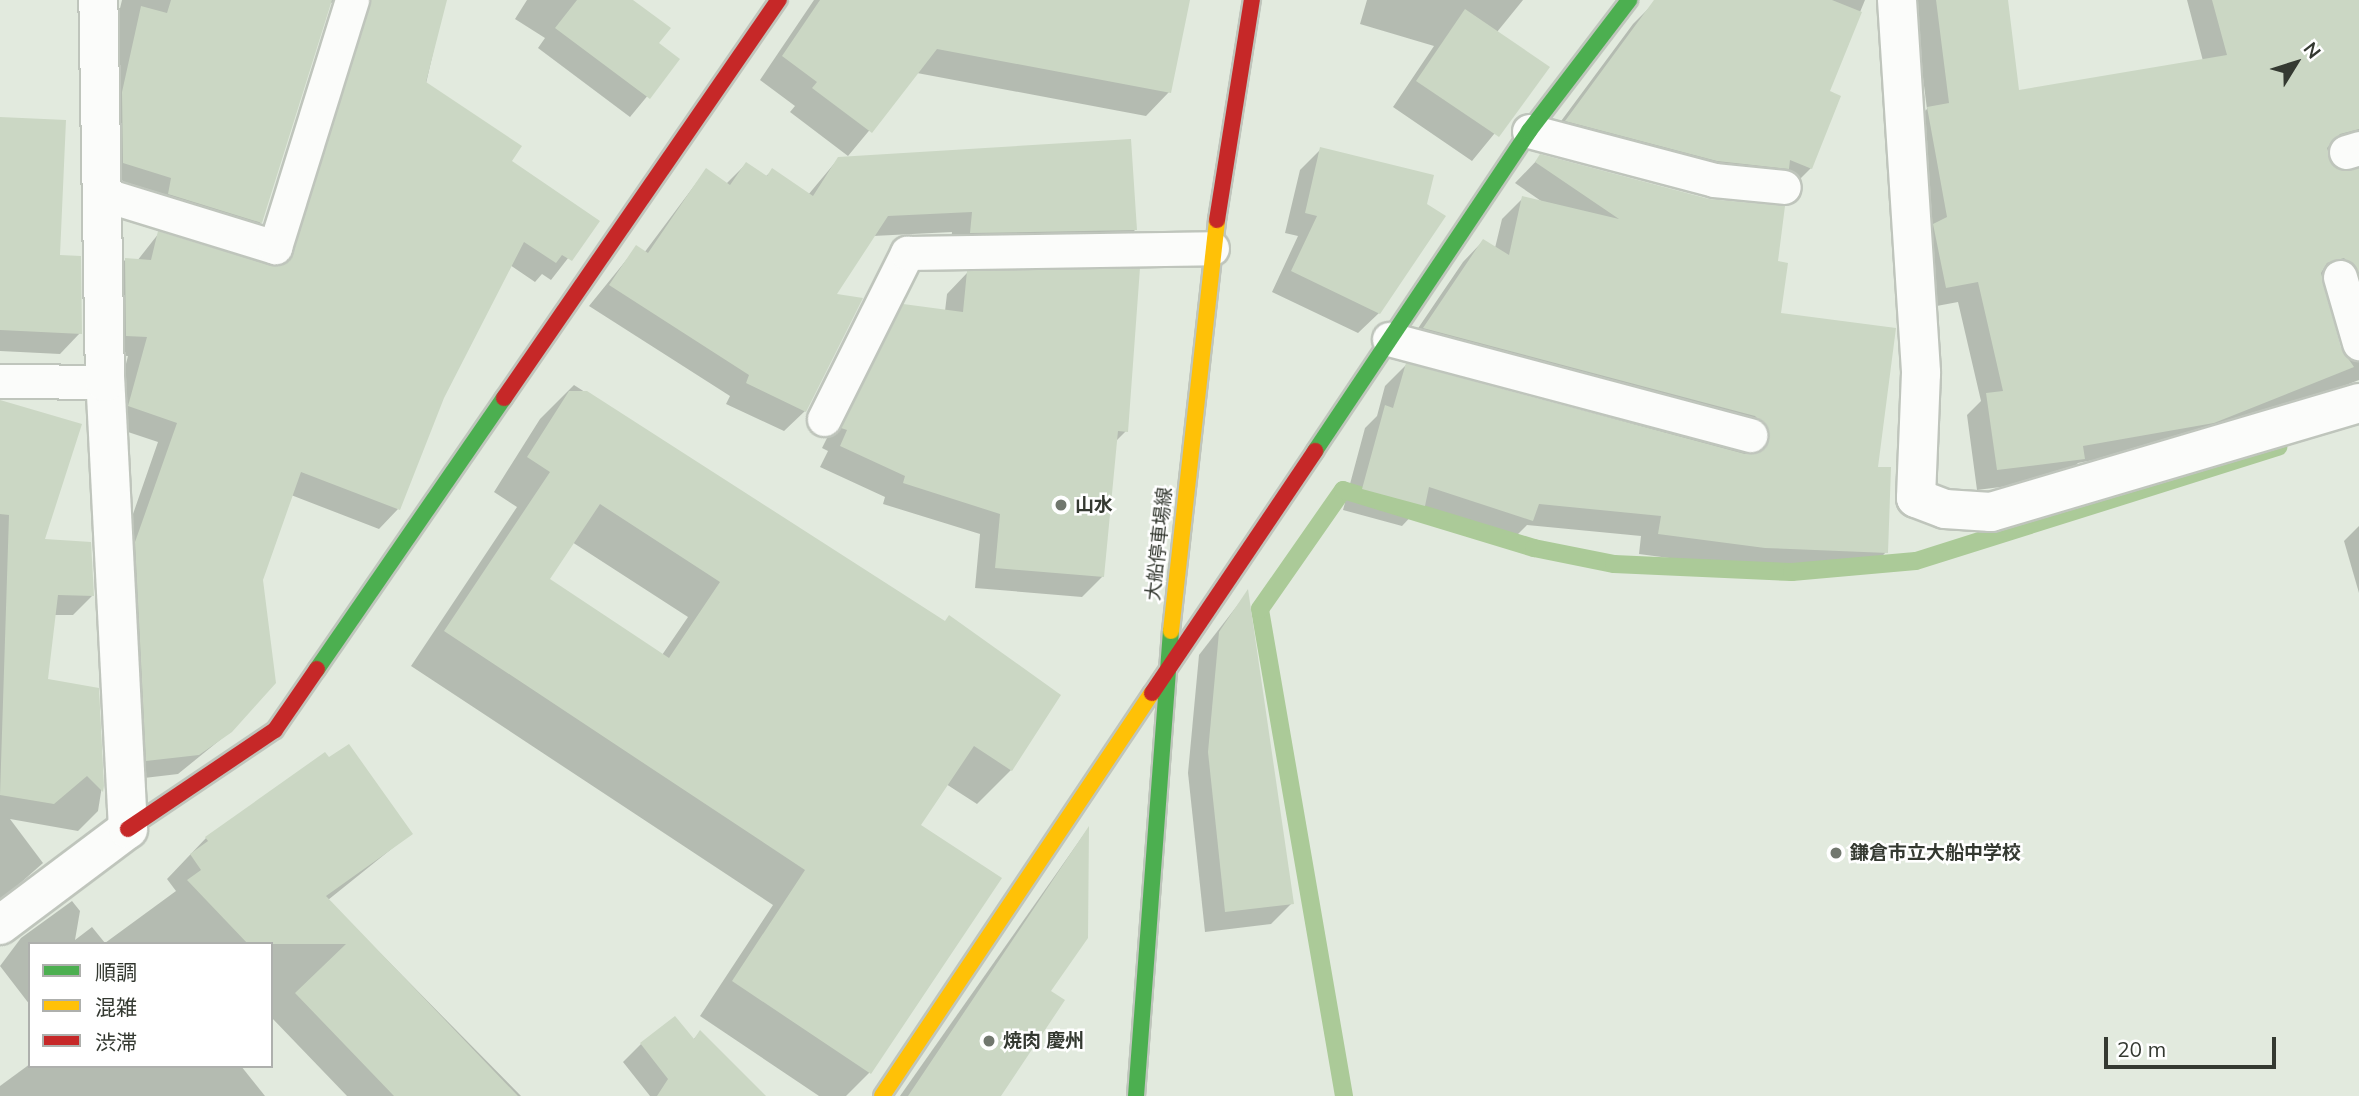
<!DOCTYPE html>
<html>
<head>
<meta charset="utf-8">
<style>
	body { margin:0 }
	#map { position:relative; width:2359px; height:1096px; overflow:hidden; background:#e2eade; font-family:Mulish,"Noto Sans JP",sans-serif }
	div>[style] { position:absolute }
	.shadow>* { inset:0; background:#0003 }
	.stream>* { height:18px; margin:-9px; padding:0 9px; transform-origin:9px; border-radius:9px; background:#abca98 }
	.building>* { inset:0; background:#cbd7c4 }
	.roads { filter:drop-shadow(2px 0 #bfc5bc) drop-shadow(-2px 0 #bfc5bc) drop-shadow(0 2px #bfc5bc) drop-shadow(0 -2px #bfc5bc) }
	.lane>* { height:33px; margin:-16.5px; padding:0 16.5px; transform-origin:16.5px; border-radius:16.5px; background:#fbfcfa }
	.street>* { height:38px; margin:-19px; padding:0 19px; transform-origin:19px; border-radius:19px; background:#fbfcfa }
	.fast>* { height:16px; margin:-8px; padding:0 8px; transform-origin:8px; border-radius:8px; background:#4caf50 }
	.slow>* { height:16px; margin:-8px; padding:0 8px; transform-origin:8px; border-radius:8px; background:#ffc107 }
	.jam>* { height:16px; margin:-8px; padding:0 8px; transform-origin:8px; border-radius:8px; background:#c62828 }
	.dots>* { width:19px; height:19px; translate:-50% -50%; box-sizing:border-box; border:4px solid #fff; border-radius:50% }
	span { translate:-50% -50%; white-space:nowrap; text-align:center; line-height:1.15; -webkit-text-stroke:5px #fff; paint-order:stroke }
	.poi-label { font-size:19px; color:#343931; font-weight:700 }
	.left { translate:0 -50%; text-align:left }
	.street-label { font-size:19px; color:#343931 }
	.legend { position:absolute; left:28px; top:942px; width:245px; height:126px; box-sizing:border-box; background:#fff; border:2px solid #aeb0ad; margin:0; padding:9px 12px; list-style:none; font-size:21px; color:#343931 }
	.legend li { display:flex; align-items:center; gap:14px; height:35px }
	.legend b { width:35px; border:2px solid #aeb0ad }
	.north { position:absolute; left:2261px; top:28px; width:70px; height:70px; -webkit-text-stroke:5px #fff; paint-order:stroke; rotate:52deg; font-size:19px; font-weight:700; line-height:28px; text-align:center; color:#343931 }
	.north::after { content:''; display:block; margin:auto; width:24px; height:32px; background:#343931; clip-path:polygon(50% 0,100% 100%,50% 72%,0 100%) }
	.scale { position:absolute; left:2104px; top:1037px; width:172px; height:32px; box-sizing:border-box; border:4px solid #343931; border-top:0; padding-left:9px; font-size:21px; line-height:24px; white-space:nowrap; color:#343931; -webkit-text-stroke:5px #fff; paint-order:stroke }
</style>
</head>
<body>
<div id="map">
	<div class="shadow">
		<div style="clip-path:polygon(122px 0,337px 0,329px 4px,261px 222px,241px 242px,104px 182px,108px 58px)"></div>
		<div style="clip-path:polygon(337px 0,445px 0,399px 202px,510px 162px,597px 221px,551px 280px,542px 274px,535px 282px,510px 265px,442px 398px,398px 509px,379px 529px,291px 495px,261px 580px,231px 731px,178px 774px,127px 780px,116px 563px,158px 442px,110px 426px,128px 356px,107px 355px,106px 280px,125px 260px,137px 261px,159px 233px,275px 266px,352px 17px)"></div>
		<div style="clip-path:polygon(527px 0,630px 0,657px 44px,678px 59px,630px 117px,538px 48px,545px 38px,515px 19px)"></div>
		<div style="clip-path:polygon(814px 0,1186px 0,1169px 92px,1146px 116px,917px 73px,848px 156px,790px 112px,795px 106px,760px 80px)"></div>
		<div style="clip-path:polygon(1367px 0,1523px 0,1497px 32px,1548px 68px,1472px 161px,1393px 107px,1434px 46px,1360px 24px)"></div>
		<div style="clip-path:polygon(1678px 0,1865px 0,1827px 92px,1811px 168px,1791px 188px,1547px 140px,1633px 24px,1653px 4px)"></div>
		<div style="clip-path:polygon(evenodd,1913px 0,2006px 0,2018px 92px,2203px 61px,2187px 0,2359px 0,2359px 380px,2212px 437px,2078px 463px,2063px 479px,1977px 490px,1967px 415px,1981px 401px,1958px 302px,1926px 308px,1907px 129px,1927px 109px,1913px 0,2332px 149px,2352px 155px,2357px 170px,2331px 167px,2326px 152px,2332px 149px,1913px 0,2321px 278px,2324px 278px,2355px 359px,2339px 350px,2321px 278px)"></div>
		<div style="clip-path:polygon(0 119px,80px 333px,60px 354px,0 351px)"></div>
		<div style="clip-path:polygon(1321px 149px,1379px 313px,1358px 333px,1272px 292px,1298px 236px,1285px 233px,1300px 170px)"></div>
		<div style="clip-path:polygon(1541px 156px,1776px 263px,1780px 314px,1876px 469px,1886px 552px,1866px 573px,1744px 568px,1639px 554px,1641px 536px,1527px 525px,1511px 541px,1417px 510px,1402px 526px,1343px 510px,1365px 428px,1377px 416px,1385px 386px,1406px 365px,1751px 454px,1734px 437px,1404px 349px,1463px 262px,1483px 241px,1495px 248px,1502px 219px,1523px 198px,1544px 203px,1515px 183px)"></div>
		<div style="clip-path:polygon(838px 159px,1136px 229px,1115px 250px,950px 253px,952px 232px,873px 236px,834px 296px,805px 411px,784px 431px,726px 404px,730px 396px,589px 306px,636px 248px,644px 253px,706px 170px,726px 184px,746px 164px,765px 177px,773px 170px,808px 195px)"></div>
		<div style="clip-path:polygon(967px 273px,1126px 431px,1115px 442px,1103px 576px,1082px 597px,975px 588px,980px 534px,883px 504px,885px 497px,820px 467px,828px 451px,822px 448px,883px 326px,904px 306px,945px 311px,947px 294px)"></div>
		<div style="clip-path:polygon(evenodd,574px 385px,944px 623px,1011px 770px,977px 804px,946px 784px,918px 825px,869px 1073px,846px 1096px,819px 1096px,700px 1016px,773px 905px,411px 666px,517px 507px,494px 492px,540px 419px,574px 385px,572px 542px,688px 617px,662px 655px,548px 579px,572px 542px)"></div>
		<div style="clip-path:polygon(0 401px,43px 541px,92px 596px,73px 615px,54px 615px,46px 680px,102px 786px,98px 811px,78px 831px,10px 819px,43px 863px,0 901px)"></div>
		<div style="clip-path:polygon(2359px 526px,2359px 593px,2344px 541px)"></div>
		<div style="clip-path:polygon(1247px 593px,1292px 903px,1271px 924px,1205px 932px,1188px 773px,1199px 655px)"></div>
		<div style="clip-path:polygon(1087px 830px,1049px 992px,999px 1096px,900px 1096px)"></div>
		<div style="clip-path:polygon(410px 834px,328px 900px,521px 1096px,347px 1096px,271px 1017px,271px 944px,30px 944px,30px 1005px,0 966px,21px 938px,72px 901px,80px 911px,75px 940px,92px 927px,105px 943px,176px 891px,167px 879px,206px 838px)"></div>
		<div style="clip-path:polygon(700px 1032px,763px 1096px,650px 1096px,623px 1062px,641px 1044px,693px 1040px)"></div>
		<div style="clip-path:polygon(30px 1064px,241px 1066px,265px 1096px,0 1096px,0 1086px)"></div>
	</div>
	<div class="stream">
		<div style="left:1344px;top:1096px;width:494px;rotate:-99.8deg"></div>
		<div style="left:1260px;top:609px;width:145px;rotate:-55.1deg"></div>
		<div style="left:1343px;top:490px;width:200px;rotate:16.9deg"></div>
		<div style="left:1534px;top:548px;width:82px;rotate:11.3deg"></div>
		<div style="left:1614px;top:564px;width:178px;rotate:2.6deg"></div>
		<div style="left:1792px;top:572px;width:124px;rotate:-5.1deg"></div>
		<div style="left:1916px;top:561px;width:380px;rotate:-17.5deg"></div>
	</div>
	<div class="building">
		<div style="clip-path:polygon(171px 0,332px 0,262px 223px,168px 194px,171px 178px,123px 163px,122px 92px,141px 6px,167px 13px)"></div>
		<div style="clip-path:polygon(371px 0,447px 0,426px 82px,522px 146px,512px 161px,600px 221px,572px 261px,562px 255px,556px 263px,524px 242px,444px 398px,400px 510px,301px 472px,263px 580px,276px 683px,232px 732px,199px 755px,146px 761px,135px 542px,177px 423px,128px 406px,147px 337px,126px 336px,125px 258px,151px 260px,158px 231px,269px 265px,289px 261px)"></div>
		<div style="clip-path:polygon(577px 0,633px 0,671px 28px,659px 43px,680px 59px,650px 99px,555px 28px)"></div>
		<div style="clip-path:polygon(820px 0,1190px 0,1171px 93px,937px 49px,872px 133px,812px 88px,817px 82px,782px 56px)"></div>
		<div style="clip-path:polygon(1654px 0,1832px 0,1862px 12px,1830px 91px,1841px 96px,1812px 169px,1790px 160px,1789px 169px,1717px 161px,1565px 121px)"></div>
		<div style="clip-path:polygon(1936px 0,2008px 0,2019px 90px,2227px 55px,2212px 0,2359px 0,2359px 129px,2340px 134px,2327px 148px,2333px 166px,2359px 168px,2359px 273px,2344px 258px,2327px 263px,2321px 273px,2341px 348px,2354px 367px,2214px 423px,2083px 446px,2085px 459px,1997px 470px,1986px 393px,2003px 391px,1978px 282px,1946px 288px,1933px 224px,1947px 217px,1927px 107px,1949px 103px)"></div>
		<div style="clip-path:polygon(1465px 9px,1550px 67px,1499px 137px,1416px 81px)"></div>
		<div style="clip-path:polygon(0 117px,66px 120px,60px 255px,81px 256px,82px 334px,0 330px)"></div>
		<div style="clip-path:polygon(1131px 139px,1137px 230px,970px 233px,972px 212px,888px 216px,837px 294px,863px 298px,806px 412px,746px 383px,749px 375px,609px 285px,636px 245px,648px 253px,706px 168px,730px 185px,746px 162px,767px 176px,772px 168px,813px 196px,838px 157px)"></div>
		<div style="clip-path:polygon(1320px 147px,1434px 175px,1427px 204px,1446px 216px,1380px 314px,1291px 271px,1317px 216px,1305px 213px)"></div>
		<div style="clip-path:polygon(1540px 154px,1709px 199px,1785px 206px,1778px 261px,1788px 263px,1781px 313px,1896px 328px,1878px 467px,1891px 467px,1888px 553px,1765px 548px,1658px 534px,1661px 516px,1539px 504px,1533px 521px,1429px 487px,1425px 506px,1362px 489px,1385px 405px,1393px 408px,1406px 363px,1745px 454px,1756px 453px,1768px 441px,1768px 429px,1755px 416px,1423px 328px,1483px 239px,1509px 255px,1522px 196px,1619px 219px,1535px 162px)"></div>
		<div style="clip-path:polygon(1140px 268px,1128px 432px,1118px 431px,1104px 577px,995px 568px,1000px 514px,903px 483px,905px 476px,840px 446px,847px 430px,841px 428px,903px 304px,963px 312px,967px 271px)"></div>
		<div style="clip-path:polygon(evenodd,569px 391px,587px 391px,945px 621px,949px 615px,1061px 695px,1012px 771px,974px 746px,921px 825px,1002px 878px,871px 1074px,732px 981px,805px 870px,444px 631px,550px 472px,527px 457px,569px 391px,600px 504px,720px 582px,669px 658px,550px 579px,600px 504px)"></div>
		<div style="clip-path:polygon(0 400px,82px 424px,45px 539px,91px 542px,94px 596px,58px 595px,48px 679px,99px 688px,104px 786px,103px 792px,87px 776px,54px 804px,0 795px,9px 515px,0 514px)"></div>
		<div style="clip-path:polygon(1248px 589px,1294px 904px,1225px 912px,1208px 752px,1219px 632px)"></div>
		<div style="clip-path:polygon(349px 744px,413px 834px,326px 896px,518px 1096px,394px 1096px,295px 993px,346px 944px,248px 944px,187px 880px,201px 870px,190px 854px,208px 841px,205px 837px,325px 752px,329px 757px)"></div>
		<div style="clip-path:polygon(1089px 826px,1088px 938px,1051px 991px,1065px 1000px,1001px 1096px,908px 1096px)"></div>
		<div style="clip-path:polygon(675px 1016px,694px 1039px,700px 1030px,766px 1096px,657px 1096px,668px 1079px,640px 1043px)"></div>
	</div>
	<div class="roads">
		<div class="lane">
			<div style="left:1529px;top:131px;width:191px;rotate:14.8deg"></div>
			<div style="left:1714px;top:180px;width:70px;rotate:5.7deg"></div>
			<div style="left:2346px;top:152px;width:14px;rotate:-17deg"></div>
			<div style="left:106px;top:195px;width:177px;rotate:17.1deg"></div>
			<div style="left:275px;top:247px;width:259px;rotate:-72.7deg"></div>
			<div style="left:2340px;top:277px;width:69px;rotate:73.9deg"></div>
			<div style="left:1389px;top:339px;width:374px;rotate:14.9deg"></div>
			<div style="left:0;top:381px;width:105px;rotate:0.5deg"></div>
			<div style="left:824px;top:419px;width:186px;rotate:-63.4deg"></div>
			<div style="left:907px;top:253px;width:305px;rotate:-0.9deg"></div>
		</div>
		<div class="street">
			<div style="left:1897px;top:0;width:374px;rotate:86.3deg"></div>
			<div style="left:1921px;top:373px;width:125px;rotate:92.3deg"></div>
			<div style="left:1916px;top:498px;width:31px;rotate:21deg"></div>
			<div style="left:1945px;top:509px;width:46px;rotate:3.7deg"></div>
			<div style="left:1991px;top:512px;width:384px;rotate:-16.5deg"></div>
			<div style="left:0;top:925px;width:160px;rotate:-36.9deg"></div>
			<div style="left:128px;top:829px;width:448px;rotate:-92.9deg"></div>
			<div style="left:105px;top:382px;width:382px;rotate:-91deg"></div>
		</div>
		<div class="fast">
			<div style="left:1315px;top:451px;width:385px;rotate:-56.2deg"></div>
			<div style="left:1529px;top:131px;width:165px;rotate:-52.6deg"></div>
			<div style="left:317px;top:669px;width:329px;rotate:-55.4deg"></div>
			<div style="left:1136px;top:1096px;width:466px;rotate:-85.7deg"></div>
		</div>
		<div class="slow">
			<div style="left:1171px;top:631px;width:414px;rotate:-83.6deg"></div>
			<div style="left:882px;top:1096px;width:485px;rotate:-56.2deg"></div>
		</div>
		<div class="jam">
			<div style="left:1217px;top:220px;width:223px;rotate:-81deg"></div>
			<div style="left:504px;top:398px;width:484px;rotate:-55.4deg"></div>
			<div style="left:1152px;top:693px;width:292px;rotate:-56deg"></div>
			<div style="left:128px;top:829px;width:177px;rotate:-34deg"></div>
			<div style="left:275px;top:730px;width:74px;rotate:-55.5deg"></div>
		</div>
	</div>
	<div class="dots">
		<div style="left:1061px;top:505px;background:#71776e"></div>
		<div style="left:1836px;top:853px;background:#71776e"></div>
		<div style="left:989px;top:1041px;background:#71776e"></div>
	</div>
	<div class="poi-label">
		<span class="left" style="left:1075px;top:505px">山水</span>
		<span class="left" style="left:1850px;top:853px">鎌倉市立大船中学校</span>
		<span class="left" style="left:1003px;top:1041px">焼肉 慶州</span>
	</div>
	<div class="street-label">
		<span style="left:1159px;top:544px;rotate:-84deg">大船停車場線</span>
	</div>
	<ul class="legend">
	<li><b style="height:9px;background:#4caf50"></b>順調</li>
	<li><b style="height:9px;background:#ffc107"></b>混雑</li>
	<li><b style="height:9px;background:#c62828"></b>渋滞</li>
	</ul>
	<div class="north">N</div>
	<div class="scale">20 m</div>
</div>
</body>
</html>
